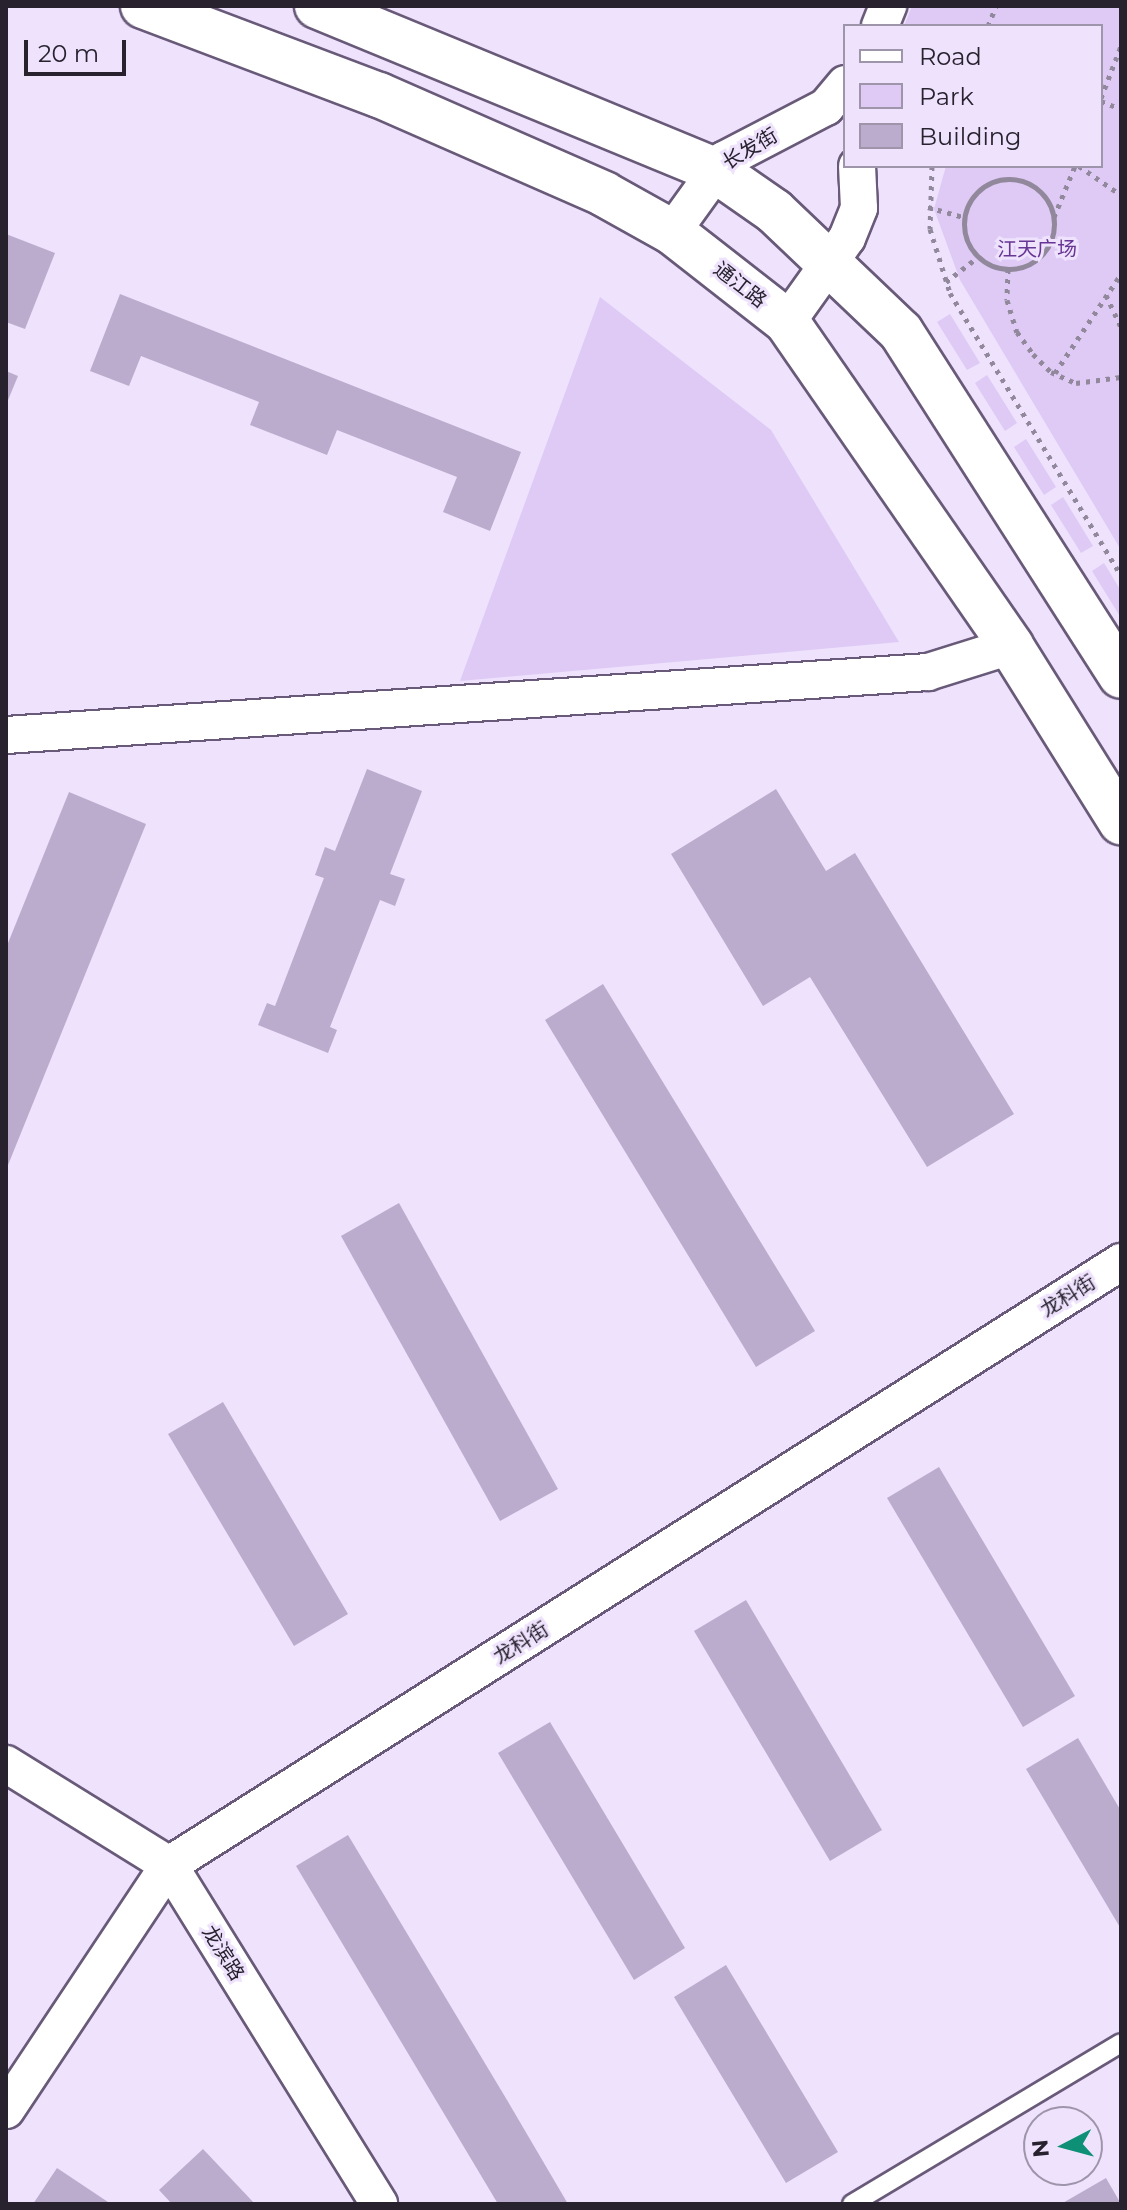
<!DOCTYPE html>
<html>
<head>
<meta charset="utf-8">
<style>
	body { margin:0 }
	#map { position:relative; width:1127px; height:2210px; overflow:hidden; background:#eee2fd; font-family:Montserrat,"Noto Sans SC",sans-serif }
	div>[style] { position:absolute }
	.green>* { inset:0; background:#decaf5 }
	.building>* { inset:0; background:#bbaccd }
	.path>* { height:5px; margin-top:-2.5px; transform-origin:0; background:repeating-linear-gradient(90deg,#91889c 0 4px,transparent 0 10px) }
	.path>.ring { margin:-2.5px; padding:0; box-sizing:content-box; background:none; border:5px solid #91889c; border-radius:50% }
	.roads { filter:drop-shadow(2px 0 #685a78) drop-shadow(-2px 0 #685a78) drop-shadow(0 2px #685a78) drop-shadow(0 -2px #685a78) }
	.service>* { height:18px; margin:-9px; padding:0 9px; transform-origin:9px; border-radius:9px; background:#fff }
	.minor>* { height:36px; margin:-18px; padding:0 18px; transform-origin:18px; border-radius:18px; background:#fff }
	.secondary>* { height:44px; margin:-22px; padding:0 22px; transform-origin:22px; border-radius:22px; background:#fff }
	span { translate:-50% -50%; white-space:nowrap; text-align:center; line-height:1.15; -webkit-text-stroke:6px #eee2fd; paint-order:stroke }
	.street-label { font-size:20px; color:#27222e }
	.park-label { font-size:20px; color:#673593 }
	.frame { position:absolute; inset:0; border:8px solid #27222e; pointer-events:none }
	.legend { position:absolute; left:843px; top:24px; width:260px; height:144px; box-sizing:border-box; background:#eee2fd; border:2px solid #9e95aa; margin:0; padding:10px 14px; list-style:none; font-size:24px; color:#27222e }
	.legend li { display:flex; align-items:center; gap:16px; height:40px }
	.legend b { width:40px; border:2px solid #9e95aa }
	.north { position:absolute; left:1023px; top:2106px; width:80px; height:80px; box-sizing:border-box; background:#eee2fd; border:2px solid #9e95aa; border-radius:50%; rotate:264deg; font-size:22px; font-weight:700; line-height:32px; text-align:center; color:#27222e }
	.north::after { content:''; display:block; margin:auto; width:28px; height:36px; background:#0e9077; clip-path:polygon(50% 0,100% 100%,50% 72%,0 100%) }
	.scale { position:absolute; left:24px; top:40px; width:102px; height:36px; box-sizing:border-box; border:4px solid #27222e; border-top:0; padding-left:10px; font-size:24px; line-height:28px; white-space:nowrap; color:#27222e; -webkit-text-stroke:6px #eee2fd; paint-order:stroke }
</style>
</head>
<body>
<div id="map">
	<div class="green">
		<div style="clip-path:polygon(912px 6px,1121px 6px,1121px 550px,960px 280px,934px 209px,946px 166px,1101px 166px,1101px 26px,904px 26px)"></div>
		<div style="clip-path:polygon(600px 297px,771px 430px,899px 642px,460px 681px)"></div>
		<div style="clip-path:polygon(950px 314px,980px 363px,967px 370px,937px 322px)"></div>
		<div style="clip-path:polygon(987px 375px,1017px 423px,1005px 431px,975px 383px)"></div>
		<div style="clip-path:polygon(1026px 439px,1056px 487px,1044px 495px,1014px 447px)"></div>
		<div style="clip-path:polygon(1063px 497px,1093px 546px,1081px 553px,1051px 505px)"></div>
		<div style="clip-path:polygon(1104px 563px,1121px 591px,1121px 618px,1092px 571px)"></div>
	</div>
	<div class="building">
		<div style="clip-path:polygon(6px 234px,55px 253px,25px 329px,6px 322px)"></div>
		<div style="clip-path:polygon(120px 294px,521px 452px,490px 531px,443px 512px,457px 477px,337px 430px,327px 455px,250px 425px,259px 402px,141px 356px,129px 386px,90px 371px)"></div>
		<div style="clip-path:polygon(6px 371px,18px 376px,6px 405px)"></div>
		<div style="clip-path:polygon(367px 769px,422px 791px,390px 874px,405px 879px,395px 906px,380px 900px,330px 1027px,337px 1030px,328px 1053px,258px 1025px,267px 1003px,275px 1006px,324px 878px,315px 875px,325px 847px,335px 851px)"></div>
		<div style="clip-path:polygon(776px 789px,826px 871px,855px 853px,1014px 1114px,927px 1167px,810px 977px,763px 1006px,671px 854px)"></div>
		<div style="clip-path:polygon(69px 792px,146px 824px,6px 1170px,6px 948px)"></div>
		<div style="clip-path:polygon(603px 984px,815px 1331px,756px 1367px,545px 1020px)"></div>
		<div style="clip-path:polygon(399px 1203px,558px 1489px,500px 1521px,341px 1236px)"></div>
		<div style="clip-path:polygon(223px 1402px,348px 1614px,294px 1646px,168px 1434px)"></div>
		<div style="clip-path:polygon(939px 1467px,1075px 1696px,1023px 1727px,887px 1498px)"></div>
		<div style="clip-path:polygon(746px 1600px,882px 1830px,830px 1861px,694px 1631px)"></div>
		<div style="clip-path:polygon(550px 1722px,685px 1948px,634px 1980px,498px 1753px)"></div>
		<div style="clip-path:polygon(1078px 1738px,1121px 1811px,1121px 1929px,1026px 1769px)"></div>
		<div style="clip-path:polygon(348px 1835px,507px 2100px,568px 2204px,498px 2204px,296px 1866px)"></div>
		<div style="clip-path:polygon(726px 1965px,838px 2152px,786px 2183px,674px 1997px)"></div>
		<div style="clip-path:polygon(203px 2149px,255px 2204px,172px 2204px,159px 2190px)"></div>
		<div style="clip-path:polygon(57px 2168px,111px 2204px,33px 2204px)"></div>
		<div style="clip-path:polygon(1106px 2178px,1121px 2204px,1061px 2204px)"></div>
	</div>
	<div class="path">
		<div style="left:988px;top:26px;width:22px;rotate:-68deg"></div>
		<div style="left:1101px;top:98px;width:56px;rotate:-69deg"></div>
		<div style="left:1101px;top:101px;width:22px;rotate:22deg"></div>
		<div style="left:932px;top:166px;width:63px;rotate:91.8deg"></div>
		<div style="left:930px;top:229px;width:67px;rotate:72.6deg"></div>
		<div style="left:950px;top:293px;width:330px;rotate:58.8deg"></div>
		<div style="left:1079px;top:166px;width:51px;rotate:34.6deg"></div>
		<div class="ring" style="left:964px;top:179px;width:85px;height:85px"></div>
		<div style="left:928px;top:207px;width:37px;rotate:16deg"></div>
		<div style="left:1054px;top:217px;width:55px;rotate:-67.6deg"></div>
		<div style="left:1008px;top:269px;width:31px;rotate:92deg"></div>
		<div style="left:1007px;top:300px;width:34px;rotate:73deg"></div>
		<div style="left:1017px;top:332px;width:27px;rotate:54deg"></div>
		<div style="left:1033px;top:354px;width:25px;rotate:45deg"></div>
		<div style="left:1051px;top:372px;width:27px;rotate:24deg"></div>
		<div style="left:1076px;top:383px;width:45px;rotate:-7.6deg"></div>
		<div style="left:946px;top:282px;width:41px;rotate:-38deg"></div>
		<div style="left:1106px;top:295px;width:35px;rotate:65deg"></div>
		<div style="left:1055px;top:373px;width:119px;rotate:-56.3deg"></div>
	</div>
	<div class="roads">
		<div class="service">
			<div style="left:852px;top:2204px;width:313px;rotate:-30.9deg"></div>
		</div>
		<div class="minor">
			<div style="left:880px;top:26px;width:22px;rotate:-68deg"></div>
			<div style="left:672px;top:232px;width:89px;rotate:-54.2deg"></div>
			<div style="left:724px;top:160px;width:115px;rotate:-27.5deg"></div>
			<div style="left:826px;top:107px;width:30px;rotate:-50deg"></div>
			<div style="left:787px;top:322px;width:103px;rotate:-54.5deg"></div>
			<div style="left:847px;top:238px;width:32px;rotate:-68deg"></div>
			<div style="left:859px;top:208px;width:42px;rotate:-92.7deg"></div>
			<div style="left:6px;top:735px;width:924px;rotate:-3.91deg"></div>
			<div style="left:928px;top:672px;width:87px;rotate:-17.4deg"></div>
			<div style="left:6px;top:1764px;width:192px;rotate:31.8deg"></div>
			<div style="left:169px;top:1865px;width:399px;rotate:58.2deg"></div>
			<div style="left:6px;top:2110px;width:294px;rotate:-56.4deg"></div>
			<div style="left:169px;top:1865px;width:1127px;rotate:-32.35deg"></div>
		</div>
		<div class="secondary">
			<div style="left:143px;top:6px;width:252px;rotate:20.7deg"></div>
			<div style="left:379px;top:95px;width:246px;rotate:23.7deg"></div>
			<div style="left:604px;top:194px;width:78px;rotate:29.2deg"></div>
			<div style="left:672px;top:232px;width:146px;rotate:38deg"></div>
			<div style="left:787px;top:322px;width:394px;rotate:55.3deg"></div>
			<div style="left:1011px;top:646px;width:208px;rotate:58deg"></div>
			<div style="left:317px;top:6px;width:430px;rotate:22.4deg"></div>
			<div style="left:715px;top:170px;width:72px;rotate:34.8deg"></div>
			<div style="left:774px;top:211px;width:175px;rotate:43.6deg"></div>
			<div style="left:901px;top:332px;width:408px;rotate:57.4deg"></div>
		</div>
	</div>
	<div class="street-label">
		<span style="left:750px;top:149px;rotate:-31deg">长发街</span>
		<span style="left:740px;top:285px;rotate:38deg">通江路</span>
		<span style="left:1068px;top:1296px;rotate:-32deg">龙科街</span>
		<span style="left:521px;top:1643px;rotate:-32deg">龙科街</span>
		<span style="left:223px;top:1953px;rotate:58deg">龙滨路</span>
	</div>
	<div class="park-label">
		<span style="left:1037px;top:249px">江天广场</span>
	</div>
	<div class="frame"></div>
	<ul class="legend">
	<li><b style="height:10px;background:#fff"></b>Road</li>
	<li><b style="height:22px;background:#decaf5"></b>Park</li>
	<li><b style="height:22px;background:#bbaccd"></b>Building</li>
	</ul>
	<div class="north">N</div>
	<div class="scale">20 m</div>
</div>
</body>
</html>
